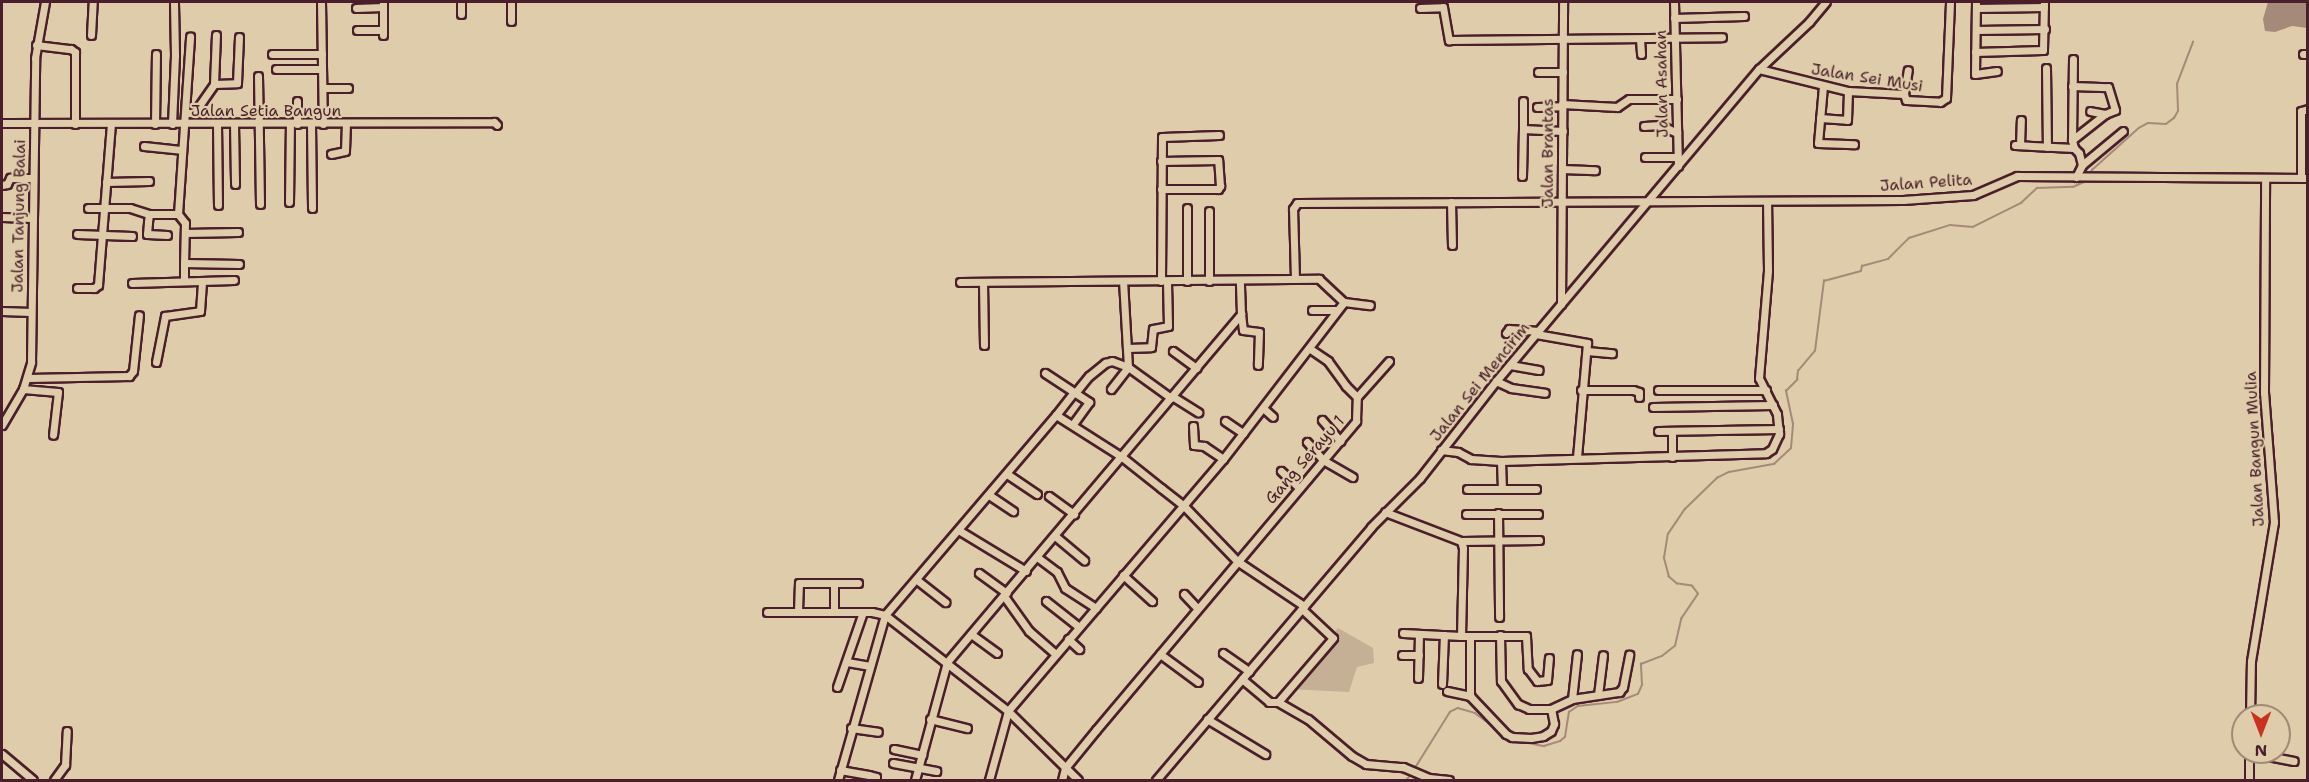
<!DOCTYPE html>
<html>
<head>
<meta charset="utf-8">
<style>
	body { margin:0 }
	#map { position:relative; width:2309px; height:782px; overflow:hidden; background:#deccaa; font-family:"Shantell Sans",sans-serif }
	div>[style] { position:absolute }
	.green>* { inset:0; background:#c6b095 }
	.water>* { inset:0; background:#a68a79 }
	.stream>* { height:1.5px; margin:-0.75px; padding:0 0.75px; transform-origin:0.75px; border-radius:0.75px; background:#a68a79 }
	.roads { filter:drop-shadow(2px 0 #4a1f2b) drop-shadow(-2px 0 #4a1f2b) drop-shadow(0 2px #4a1f2b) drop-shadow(0 -2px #4a1f2b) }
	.minor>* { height:7px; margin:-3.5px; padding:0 3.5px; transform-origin:3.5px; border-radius:3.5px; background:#deccaa }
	span { translate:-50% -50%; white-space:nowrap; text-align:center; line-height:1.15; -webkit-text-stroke:4.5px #deccaa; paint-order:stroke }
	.street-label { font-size:16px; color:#4a1f2b }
	.frame { position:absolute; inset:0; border:3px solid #4a1f2b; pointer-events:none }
	.north { position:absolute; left:2231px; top:704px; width:60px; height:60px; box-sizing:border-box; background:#deccaa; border:2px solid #a38777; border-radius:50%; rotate:180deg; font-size:16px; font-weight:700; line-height:24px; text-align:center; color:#4a1f2b }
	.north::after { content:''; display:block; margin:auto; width:21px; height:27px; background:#c8321e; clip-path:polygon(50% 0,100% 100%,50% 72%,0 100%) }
</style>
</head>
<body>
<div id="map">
	<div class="green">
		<div style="clip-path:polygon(1338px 628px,1373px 648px,1374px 663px,1357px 667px,1349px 692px,1289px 689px)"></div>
	</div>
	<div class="water">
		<div style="clip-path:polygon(2268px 2px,2307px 2px,2307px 28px,2292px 26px,2275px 32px,2265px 31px,2263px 19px)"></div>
	</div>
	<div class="stream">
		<div style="left:2090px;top:175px;width:5px;rotate:-68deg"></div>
		<div style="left:2092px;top:170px;width:63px;rotate:-41.8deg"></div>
		<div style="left:2139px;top:128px;width:10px;rotate:-29deg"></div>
		<div style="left:2148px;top:123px;width:18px;rotate:3deg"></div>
		<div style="left:2166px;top:124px;width:10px;rotate:-37deg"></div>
		<div style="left:2174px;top:118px;width:8px;rotate:-60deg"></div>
		<div style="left:2178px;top:111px;width:27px;rotate:-92deg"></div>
		<div style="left:2177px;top:84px;width:45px;rotate:-69.1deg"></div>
		<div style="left:1508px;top:739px;width:37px;rotate:11deg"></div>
		<div style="left:1544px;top:746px;width:17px;rotate:-17deg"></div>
		<div style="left:1560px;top:741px;width:6px;rotate:-39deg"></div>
		<div style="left:1565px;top:737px;width:25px;rotate:-81deg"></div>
		<div style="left:1569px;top:712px;width:11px;rotate:-34deg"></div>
		<div style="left:1578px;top:706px;width:39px;rotate:-6deg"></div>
		<div style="left:1617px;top:702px;width:22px;rotate:-21deg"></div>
		<div style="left:1638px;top:694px;width:10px;rotate:-66deg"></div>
		<div style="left:1642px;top:685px;width:21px;rotate:-93deg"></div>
		<div style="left:1641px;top:664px;width:22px;rotate:-21deg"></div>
		<div style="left:1662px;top:656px;width:16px;rotate:-38deg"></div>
		<div style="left:1675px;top:646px;width:28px;rotate:-77deg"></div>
		<div style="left:1681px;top:619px;width:30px;rotate:-56deg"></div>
		<div style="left:1698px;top:594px;width:10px;rotate:-127deg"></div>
		<div style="left:1692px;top:586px;width:15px;rotate:-172deg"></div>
		<div style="left:1677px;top:584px;width:11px;rotate:-139deg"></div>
		<div style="left:1669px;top:577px;width:20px;rotate:-105deg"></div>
		<div style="left:1664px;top:558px;width:24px;rotate:-81deg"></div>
		<div style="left:1668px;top:534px;width:30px;rotate:-56deg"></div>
		<div style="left:1685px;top:509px;width:45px;rotate:-44.1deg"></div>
		<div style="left:1717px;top:478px;width:13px;rotate:-27deg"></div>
		<div style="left:1729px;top:472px;width:46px;rotate:-10.1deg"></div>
		<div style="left:1774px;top:464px;width:23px;rotate:-43deg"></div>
		<div style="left:1791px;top:448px;width:24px;rotate:-85deg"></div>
		<div style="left:1793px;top:424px;width:34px;rotate:-102deg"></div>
		<div style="left:1786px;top:391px;width:16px;rotate:-45deg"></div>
		<div style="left:1797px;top:380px;width:9px;rotate:-84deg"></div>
		<div style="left:1798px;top:371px;width:26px;rotate:-50deg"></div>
		<div style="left:1815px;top:351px;width:71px;rotate:-82.7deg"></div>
		<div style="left:1824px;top:281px;width:38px;rotate:-15deg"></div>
		<div style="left:1861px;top:271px;width:5px;rotate:-79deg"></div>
		<div style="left:1862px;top:266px;width:27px;rotate:-15deg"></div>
		<div style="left:1888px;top:259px;width:30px;rotate:-45deg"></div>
		<div style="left:1909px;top:238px;width:43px;rotate:-17.6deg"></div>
		<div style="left:1950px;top:225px;width:23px;rotate:5deg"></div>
		<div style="left:1973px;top:227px;width:54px;rotate:-26.6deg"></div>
		<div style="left:2021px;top:203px;width:22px;rotate:-43deg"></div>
		<div style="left:2037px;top:188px;width:36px;rotate:-2deg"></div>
		<div style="left:2073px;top:187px;width:17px;rotate:-24deg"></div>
		<div style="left:1415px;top:768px;width:66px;rotate:-58deg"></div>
		<div style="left:1450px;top:712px;width:9px;rotate:-27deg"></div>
		<div style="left:1458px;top:708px;width:18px;rotate:16deg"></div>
		<div style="left:1475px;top:713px;width:26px;rotate:36deg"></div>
		<div style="left:1406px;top:780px;width:7px;rotate:-45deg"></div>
	</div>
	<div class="roads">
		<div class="minor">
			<div style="left:321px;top:2px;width:122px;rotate:89.1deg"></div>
			<div style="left:511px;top:2px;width:19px;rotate:90deg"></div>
			<div style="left:1674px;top:2px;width:164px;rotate:88.6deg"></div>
			<div style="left:1976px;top:2px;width:72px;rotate:90.8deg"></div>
			<div style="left:1975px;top:74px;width:22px;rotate:-8deg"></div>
			<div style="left:356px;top:8px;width:27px;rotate:-2deg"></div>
			<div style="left:1420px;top:8px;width:23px;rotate:-2deg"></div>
			<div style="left:1443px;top:7px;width:34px;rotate:80deg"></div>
			<div style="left:1449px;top:40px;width:273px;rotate:-0.6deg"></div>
			<div style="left:1976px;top:8px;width:68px;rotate:-0.8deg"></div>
			<div style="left:461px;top:14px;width:12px;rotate:-90deg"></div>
			<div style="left:1674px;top:18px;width:70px;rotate:-1.6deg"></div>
			<div style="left:357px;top:30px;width:26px"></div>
			<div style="left:1976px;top:30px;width:69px;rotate:-0.8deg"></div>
			<div style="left:91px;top:35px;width:33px;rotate:-87deg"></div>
			<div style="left:383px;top:35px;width:33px;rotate:-90deg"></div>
			<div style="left:1640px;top:39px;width:15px;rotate:86deg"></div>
			<div style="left:36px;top:45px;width:35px;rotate:7deg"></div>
			<div style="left:71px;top:49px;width:5px;rotate:37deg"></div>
			<div style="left:75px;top:52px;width:72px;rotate:90deg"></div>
			<div style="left:1975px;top:52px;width:68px;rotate:-1.7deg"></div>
			<div style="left:2043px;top:50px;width:48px;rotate:-88.8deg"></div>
			<div style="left:272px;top:54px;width:50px"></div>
			<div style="left:2303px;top:54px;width:5px"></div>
			<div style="left:2073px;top:59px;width:81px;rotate:90.7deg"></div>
			<div style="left:2072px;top:140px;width:8px;rotate:76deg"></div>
			<div style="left:2046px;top:68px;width:79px;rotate:89.3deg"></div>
			<div style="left:276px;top:69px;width:46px"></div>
			<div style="left:1759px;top:69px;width:92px;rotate:13.9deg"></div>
			<div style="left:1848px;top:91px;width:56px;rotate:3.1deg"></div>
			<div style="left:1904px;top:94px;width:6px;rotate:72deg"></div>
			<div style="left:1906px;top:100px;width:34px;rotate:3deg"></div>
			<div style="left:1940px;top:102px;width:7px;rotate:-34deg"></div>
			<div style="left:1946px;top:98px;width:96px;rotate:-87.6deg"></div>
			<div style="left:1538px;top:72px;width:25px"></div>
			<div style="left:258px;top:76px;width:128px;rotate:89.1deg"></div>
			<div style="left:214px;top:84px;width:49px;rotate:-87.7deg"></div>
			<div style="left:1823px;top:86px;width:57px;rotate:95deg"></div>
			<div style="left:1818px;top:143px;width:36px;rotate:2deg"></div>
			<div style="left:2072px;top:86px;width:36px;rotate:2deg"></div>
			<div style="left:2108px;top:87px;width:24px;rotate:73deg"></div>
			<div style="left:2115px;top:110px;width:11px;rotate:158deg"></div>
			<div style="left:2105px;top:114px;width:15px;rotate:-169deg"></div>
			<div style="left:323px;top:88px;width:25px"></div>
			<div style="left:1904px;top:94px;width:24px;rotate:-81deg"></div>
			<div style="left:297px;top:101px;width:23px;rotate:90deg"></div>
			<div style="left:1523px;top:101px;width:28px;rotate:90deg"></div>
			<div style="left:1562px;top:104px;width:55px;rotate:3.1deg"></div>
			<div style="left:1617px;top:107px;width:14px;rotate:-34deg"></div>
			<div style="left:1629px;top:99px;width:48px"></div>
			<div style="left:1537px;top:107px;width:25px;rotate:-2deg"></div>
			<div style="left:185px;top:113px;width:9px"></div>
			<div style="left:194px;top:113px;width:35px;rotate:-55deg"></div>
			<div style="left:214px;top:84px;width:23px;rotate:-2deg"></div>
			<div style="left:237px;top:83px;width:46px;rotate:-87.5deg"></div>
			<div style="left:1820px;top:118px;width:27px;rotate:4deg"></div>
			<div style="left:1847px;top:120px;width:29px;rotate:-88deg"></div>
			<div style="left:2px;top:123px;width:492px;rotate:-0.1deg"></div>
			<div style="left:494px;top:122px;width:4px;rotate:45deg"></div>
			<div style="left:155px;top:124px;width:70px;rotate:-89.2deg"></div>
			<div style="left:172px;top:124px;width:69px;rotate:-87.5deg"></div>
			<div style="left:175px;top:55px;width:53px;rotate:-91.1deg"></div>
			<div style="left:217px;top:124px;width:81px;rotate:89.3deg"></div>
			<div style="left:234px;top:124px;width:60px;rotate:89deg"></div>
			<div style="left:311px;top:124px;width:84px;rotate:89.3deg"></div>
			<div style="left:1644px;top:126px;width:16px;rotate:-4deg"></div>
			<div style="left:1660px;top:125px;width:19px;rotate:25deg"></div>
			<div style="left:2072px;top:140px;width:42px;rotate:-38.2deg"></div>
			<div style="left:2015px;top:145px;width:59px;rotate:2.9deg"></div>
			<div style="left:2074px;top:148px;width:7px;rotate:45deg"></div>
			<div style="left:2079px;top:153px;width:12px;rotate:76deg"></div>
			<div style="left:2020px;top:145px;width:25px;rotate:-88deg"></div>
			<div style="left:144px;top:146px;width:37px;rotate:6deg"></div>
			<div style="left:331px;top:154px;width:14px;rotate:-12deg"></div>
			<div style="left:345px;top:151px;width:27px;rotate:-88deg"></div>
			<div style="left:1645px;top:157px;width:32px"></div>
			<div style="left:1562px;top:169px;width:33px;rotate:2deg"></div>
			<div style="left:1522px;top:176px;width:47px;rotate:-88.8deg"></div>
			<div style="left:1523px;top:129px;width:40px;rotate:2.9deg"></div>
			<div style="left:2076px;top:177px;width:13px;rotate:-63deg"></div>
			<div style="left:2082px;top:165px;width:53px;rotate:-39.7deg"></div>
			<div style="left:2301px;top:178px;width:67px;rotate:-90deg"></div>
			<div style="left:2301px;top:111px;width:7px;rotate:-16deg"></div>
			<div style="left:106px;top:182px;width:43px;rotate:-1.3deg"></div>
			<div style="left:2px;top:185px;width:5px;rotate:-11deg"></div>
			<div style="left:7px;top:184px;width:7px;rotate:-63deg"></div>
			<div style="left:10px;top:178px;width:22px"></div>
			<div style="left:1161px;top:189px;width:57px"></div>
			<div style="left:1218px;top:189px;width:4px;rotate:-56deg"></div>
			<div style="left:1220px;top:186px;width:26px;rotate:-94deg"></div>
			<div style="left:1218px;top:160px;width:57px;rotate:179deg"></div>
			<div style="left:289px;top:202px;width:78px;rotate:-89.3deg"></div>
			<div style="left:1451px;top:202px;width:43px;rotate:88.7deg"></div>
			<div style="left:88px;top:208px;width:42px"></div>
			<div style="left:130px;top:208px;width:20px;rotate:18deg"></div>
			<div style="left:178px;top:214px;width:11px;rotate:52deg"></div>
			<div style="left:185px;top:223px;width:40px;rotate:91.4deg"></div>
			<div style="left:184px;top:263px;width:55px;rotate:1deg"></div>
			<div style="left:2px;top:217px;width:30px;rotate:2deg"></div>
			<div style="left:185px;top:233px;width:53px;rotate:-1.1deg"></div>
			<div style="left:77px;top:234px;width:55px;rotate:2.1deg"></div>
			<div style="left:167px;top:235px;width:20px;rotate:-177deg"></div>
			<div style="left:147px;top:234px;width:12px;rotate:-85deg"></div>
			<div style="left:148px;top:222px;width:8px;rotate:-83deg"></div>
			<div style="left:149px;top:214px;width:29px"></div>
			<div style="left:178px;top:214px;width:178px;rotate:-86.1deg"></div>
			<div style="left:1295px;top:279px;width:70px;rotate:-91.6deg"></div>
			<div style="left:1293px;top:209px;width:7px;rotate:-56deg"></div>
			<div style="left:1297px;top:203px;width:606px;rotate:-0.28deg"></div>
			<div style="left:1903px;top:200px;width:70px;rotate:-4.1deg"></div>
			<div style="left:1973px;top:195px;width:48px;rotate:-23.4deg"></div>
			<div style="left:2017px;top:176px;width:291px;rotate:0.4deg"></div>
			<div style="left:184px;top:281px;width:18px;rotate:-90deg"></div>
			<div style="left:1161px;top:281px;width:144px;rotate:-89.6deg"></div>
			<div style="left:1162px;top:137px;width:57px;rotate:-2deg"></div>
			<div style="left:1187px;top:281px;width:73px;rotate:-90deg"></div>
			<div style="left:1209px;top:281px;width:70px;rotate:-90deg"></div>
			<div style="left:960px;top:282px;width:359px;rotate:-0.5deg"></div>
			<div style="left:1319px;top:279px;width:34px;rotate:43deg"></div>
			<div style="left:1344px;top:302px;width:198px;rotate:127.6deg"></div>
			<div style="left:1223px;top:459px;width:331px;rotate:130.5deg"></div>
			<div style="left:1008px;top:711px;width:72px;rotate:105.4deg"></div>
			<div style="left:983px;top:282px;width:63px;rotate:89.1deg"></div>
			<div style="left:132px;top:283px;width:102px;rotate:-1.7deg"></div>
			<div style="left:77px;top:288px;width:17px"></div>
			<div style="left:94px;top:288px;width:5px;rotate:-37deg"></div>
			<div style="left:98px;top:285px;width:162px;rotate:-85.4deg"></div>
			<div style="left:1344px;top:302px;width:26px;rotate:7deg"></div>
			<div style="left:1561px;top:304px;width:302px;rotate:-89.6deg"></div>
			<div style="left:1312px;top:310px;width:25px"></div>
			<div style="left:2px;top:311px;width:29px;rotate:2deg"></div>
			<div style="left:1241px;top:314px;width:16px;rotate:83deg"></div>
			<div style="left:1243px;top:330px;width:16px;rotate:7deg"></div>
			<div style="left:1259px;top:332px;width:33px;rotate:92deg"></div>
			<div style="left:1506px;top:333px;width:5px;rotate:-53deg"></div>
			<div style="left:1509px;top:329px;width:30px;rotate:4deg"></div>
			<div style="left:1536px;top:334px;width:52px;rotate:10deg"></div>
			<div style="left:1587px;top:343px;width:114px;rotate:95deg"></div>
			<div style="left:1127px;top:348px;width:24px;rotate:-2deg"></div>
			<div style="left:1151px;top:347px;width:18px;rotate:-84deg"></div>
			<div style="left:1153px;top:329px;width:15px;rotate:-11deg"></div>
			<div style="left:1168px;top:326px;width:45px;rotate:-91.3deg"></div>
			<div style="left:1173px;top:351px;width:29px;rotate:36deg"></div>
			<div style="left:1587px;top:351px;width:25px;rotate:5deg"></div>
			<div style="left:156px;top:362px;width:47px;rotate:-78.9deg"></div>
			<div style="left:165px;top:316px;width:35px;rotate:-8deg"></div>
			<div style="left:200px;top:311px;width:30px;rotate:-86deg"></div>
			<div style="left:1510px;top:365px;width:29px;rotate:10deg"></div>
			<div style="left:1045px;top:373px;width:53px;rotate:33.4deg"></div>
			<div style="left:1089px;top:402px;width:27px;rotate:126deg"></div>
			<div style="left:28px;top:378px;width:101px;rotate:-1.1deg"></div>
			<div style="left:129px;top:376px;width:6px;rotate:-51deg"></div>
			<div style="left:133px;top:371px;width:56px;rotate:-83.9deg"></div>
			<div style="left:1496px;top:381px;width:17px;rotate:25deg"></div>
			<div style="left:1511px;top:388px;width:34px;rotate:8deg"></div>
			<div style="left:23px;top:389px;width:35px;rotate:5deg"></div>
			<div style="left:58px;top:392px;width:43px;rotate:96.6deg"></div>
			<div style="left:1111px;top:389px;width:28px;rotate:-52deg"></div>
			<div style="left:1128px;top:367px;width:86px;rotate:-93.3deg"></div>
			<div style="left:1581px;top:390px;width:52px"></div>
			<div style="left:1633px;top:390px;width:6px;rotate:18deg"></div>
			<div style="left:1639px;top:392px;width:5px;rotate:90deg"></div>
			<div style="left:1658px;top:390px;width:108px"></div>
			<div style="left:1075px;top:393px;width:22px;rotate:-51deg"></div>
			<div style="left:1089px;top:376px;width:21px;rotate:-39deg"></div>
			<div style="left:1105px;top:363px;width:7px;rotate:-16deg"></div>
			<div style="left:1112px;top:361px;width:17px;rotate:21deg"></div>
			<div style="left:1128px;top:367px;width:53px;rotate:35.8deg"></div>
			<div style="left:1172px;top:396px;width:31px;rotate:32deg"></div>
			<div style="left:1357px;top:397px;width:48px;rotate:-48.4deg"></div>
			<div style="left:1653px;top:407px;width:120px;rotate:-1deg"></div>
			<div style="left:1263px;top:408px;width:13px;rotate:42deg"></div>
			<div style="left:1056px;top:415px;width:29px;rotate:-52deg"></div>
			<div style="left:1322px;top:420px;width:28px;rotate:49deg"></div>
			<div style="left:1225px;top:421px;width:22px;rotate:34deg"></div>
			<div style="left:2px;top:425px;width:42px;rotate:-59.7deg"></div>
			<div style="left:23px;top:389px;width:28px;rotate:-73deg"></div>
			<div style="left:31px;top:362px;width:304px;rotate:-89.2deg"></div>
			<div style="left:35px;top:58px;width:57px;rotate:-79.9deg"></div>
			<div style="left:1193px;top:426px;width:19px;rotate:87deg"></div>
			<div style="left:1194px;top:445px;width:10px;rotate:6deg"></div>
			<div style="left:1204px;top:446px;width:23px;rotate:34deg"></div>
			<div style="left:1658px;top:431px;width:121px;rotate:-0.9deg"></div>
			<div style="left:1672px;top:431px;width:26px;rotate:90deg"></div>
			<div style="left:1307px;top:442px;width:24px;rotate:48deg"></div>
			<div style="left:1323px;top:460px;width:34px;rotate:30deg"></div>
			<div style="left:1441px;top:450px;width:17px;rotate:7deg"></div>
			<div style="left:1458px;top:452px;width:15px;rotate:28deg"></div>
			<div style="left:1471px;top:459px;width:30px;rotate:4deg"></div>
			<div style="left:1501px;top:461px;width:265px;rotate:-1.7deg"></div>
			<div style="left:1766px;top:453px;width:7px;rotate:-34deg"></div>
			<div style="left:1772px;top:449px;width:17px;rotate:-65deg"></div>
			<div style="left:1779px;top:434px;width:20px;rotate:-96deg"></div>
			<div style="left:1777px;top:414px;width:40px;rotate:-116.6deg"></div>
			<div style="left:1759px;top:378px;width:108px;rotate:-85.2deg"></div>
			<div style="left:1768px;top:270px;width:69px;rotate:-90.8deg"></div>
			<div style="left:1501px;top:461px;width:28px;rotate:88deg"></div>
			<div style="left:1281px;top:471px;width:25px;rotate:43deg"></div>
			<div style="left:1007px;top:474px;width:36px;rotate:34deg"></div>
			<div style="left:1467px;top:489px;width:69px"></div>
			<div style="left:989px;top:495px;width:29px;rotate:34deg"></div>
			<div style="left:1049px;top:496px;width:31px;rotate:36deg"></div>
			<div style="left:1385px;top:512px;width:81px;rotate:20.9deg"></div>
			<div style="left:1461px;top:541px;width:78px;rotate:-0.7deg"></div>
			<div style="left:1498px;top:513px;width:104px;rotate:89.4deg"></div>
			<div style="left:1466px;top:514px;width:72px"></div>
			<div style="left:960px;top:531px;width:77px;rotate:31.2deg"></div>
			<div style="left:1055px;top:536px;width:38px;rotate:40deg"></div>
			<div style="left:1461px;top:541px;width:7px;rotate:74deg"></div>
			<div style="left:1463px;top:548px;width:88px;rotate:91.3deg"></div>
			<div style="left:1461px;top:636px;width:9px"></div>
			<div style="left:1470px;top:636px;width:60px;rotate:90deg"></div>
			<div style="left:1470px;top:696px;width:52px;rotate:46.5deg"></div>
			<div style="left:1506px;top:734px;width:7px;rotate:27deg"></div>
			<div style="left:1512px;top:737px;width:19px;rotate:3deg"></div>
			<div style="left:1531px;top:738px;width:12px;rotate:-9deg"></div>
			<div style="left:1543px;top:736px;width:9px;rotate:-32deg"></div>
			<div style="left:1551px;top:731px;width:8px;rotate:-67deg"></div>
			<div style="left:1554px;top:724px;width:15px;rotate:-101deg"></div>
			<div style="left:1037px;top:557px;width:25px;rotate:37deg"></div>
			<div style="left:1057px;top:572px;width:18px;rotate:63deg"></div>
			<div style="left:1065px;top:588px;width:37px;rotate:33deg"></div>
			<div style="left:979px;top:573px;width:34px;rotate:36deg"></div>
			<div style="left:1123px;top:575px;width:39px;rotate:42deg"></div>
			<div style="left:917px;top:580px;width:36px;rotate:38deg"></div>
			<div style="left:834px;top:584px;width:27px;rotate:90deg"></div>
			<div style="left:1184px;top:594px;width:19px;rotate:47deg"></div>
			<div style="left:1004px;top:596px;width:43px;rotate:54.5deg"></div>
			<div style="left:1029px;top:631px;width:35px;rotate:41deg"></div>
			<div style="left:1046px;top:601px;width:42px;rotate:38.2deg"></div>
			<div style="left:1302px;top:609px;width:42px;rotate:43.1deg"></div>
			<div style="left:1333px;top:638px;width:84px;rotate:130.7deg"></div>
			<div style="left:1278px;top:702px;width:34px;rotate:30deg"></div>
			<div style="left:1308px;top:719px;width:57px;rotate:40.1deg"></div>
			<div style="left:1352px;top:756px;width:16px;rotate:30deg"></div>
			<div style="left:1366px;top:764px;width:37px;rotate:5deg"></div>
			<div style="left:1403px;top:767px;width:28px;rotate:23deg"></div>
			<div style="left:1429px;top:778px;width:20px;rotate:6deg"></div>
			<div style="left:798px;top:611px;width:28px;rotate:-88deg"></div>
			<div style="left:799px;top:583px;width:59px"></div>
			<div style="left:767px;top:612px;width:105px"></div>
			<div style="left:872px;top:612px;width:13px;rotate:13deg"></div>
			<div style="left:885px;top:615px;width:156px;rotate:38deg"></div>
			<div style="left:1008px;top:711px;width:98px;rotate:44.6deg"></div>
			<div style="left:1403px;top:633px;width:58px;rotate:3deg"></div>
			<div style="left:971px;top:634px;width:32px;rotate:36deg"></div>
			<div style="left:1500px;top:635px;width:46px;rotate:88.8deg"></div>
			<div style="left:1501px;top:681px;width:29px;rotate:54deg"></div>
			<div style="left:1518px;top:704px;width:12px;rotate:24deg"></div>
			<div style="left:1529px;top:709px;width:22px"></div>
			<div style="left:1551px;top:709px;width:23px;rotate:-25deg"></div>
			<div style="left:1572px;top:699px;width:48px;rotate:-8.5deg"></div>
			<div style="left:1619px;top:692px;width:6px;rotate:-51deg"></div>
			<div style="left:1623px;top:687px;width:33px;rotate:-79deg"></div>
			<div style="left:1470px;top:636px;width:56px"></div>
			<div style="left:1526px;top:636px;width:33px;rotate:87deg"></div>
			<div style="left:1528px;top:669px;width:15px;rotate:53deg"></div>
			<div style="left:1537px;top:681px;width:10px;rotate:-6deg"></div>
			<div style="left:1547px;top:680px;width:22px;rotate:-85deg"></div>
			<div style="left:1068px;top:639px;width:15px;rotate:42deg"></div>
			<div style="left:1223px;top:653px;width:32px;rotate:35deg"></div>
			<div style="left:1160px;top:654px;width:47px;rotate:36.4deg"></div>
			<div style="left:1402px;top:655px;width:17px"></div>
			<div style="left:847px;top:662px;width:22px;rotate:10deg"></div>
			<div style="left:1418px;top:678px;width:44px;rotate:-88.7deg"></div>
			<div style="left:1242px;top:679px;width:35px;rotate:40deg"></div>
			<div style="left:1269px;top:702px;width:9px"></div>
			<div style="left:1442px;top:684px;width:49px;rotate:-87.7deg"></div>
			<div style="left:837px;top:687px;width:79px;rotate:-70.9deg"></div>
			<div style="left:1447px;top:691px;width:24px;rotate:12deg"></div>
			<div style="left:1598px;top:695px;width:40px;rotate:-82.9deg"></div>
			<div style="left:1572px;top:699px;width:45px;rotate:-83.7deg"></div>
			<div style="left:2250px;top:716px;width:55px;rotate:-89deg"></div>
			<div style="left:2251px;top:661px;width:141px;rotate:-80.6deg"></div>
			<div style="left:2274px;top:522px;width:129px;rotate:-94.4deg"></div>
			<div style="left:2264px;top:393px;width:215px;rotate:-89.7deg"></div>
			<div style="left:930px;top:719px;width:38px;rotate:14deg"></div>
			<div style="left:1207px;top:719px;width:68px;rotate:31.1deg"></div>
			<div style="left:851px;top:728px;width:27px;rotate:8deg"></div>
			<div style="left:894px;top:749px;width:29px;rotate:12deg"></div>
			<div style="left:2px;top:754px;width:40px;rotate:40deg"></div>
			<div style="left:2249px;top:757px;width:24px"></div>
			<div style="left:2273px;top:757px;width:21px;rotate:11deg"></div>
			<div style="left:893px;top:763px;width:44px;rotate:10.5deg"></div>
			<div style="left:840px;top:770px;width:29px;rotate:10deg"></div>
			<div style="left:869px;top:775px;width:7px;rotate:16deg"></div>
			<div style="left:876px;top:777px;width:3px;rotate:90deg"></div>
			<div style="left:54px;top:780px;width:19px;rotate:-54deg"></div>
			<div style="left:65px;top:765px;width:34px;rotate:-87deg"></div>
			<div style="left:838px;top:780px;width:172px;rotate:-74.1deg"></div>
			<div style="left:885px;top:615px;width:263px;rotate:-49.5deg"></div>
			<div style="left:1056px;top:415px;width:78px;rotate:32.5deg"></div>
			<div style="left:1122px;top:457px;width:50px;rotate:38.5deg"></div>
			<div style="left:1161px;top:488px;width:28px;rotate:38deg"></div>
			<div style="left:1183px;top:505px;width:78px;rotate:46deg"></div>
			<div style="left:1237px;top:561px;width:81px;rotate:33.9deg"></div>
			<div style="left:915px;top:780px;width:122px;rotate:-74.8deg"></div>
			<div style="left:947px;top:662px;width:456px;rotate:-49.8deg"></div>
			<div style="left:1241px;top:314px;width:33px;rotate:-92deg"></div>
			<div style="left:1062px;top:780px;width:12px;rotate:-76deg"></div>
			<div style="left:1065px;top:768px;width:49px;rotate:-50.8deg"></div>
			<div style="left:1096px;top:730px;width:404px;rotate:-49.9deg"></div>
			<div style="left:1356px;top:421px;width:24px;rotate:-88deg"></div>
			<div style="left:1357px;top:397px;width:16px;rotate:-135deg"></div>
			<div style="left:1346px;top:386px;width:31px;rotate:-126deg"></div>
			<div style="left:1328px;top:361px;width:22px;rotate:-146deg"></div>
			<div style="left:1156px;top:780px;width:332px;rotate:-49.6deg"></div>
			<div style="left:1371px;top:527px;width:69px;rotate:-45deg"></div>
			<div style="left:1420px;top:478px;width:123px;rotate:-51.9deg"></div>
			<div style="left:1496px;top:381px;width:408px;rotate:-49.9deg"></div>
			<div style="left:1759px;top:69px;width:69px;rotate:-43.2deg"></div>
			<div style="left:1809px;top:22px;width:26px;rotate:-50deg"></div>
			<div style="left:2249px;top:780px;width:28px;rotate:-90deg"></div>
		</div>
	</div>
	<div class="street-label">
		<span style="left:1867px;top:78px;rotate:9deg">Jalan Sei Musi</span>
		<span style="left:1662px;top:84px;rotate:-91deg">Jalan Asahan</span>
		<span style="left:266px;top:111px">Jalan Setia Bangun</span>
		<span style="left:1548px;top:153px;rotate:-90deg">Jalan Brantas</span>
		<span style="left:1926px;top:183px;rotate:-4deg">Jalan Pelita</span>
		<span style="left:19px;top:216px;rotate:-89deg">Jalan Tanjung Balai</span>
		<span style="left:1480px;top:382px;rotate:-51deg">Jalan Sei Mencirim</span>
		<span style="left:2255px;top:449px;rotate:-93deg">Jalan Bangun Mulia</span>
		<span style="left:1305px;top:460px;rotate:-49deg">Gang Serayu 1</span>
	</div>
	<div class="frame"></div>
	<div class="north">N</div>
</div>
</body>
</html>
